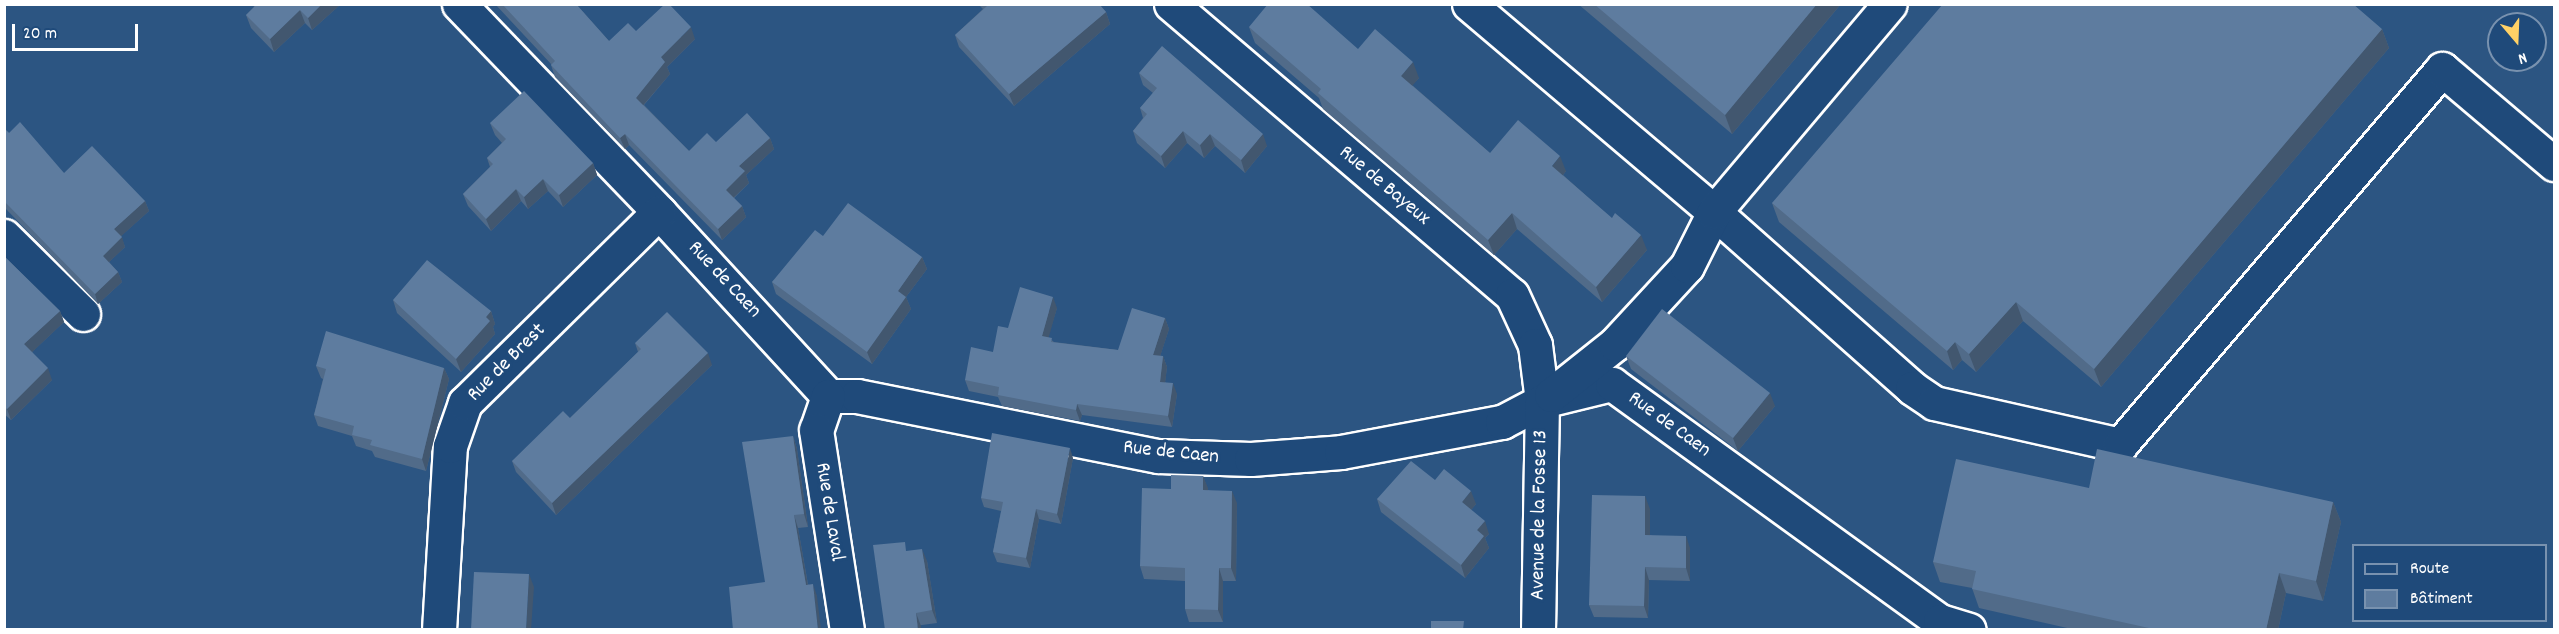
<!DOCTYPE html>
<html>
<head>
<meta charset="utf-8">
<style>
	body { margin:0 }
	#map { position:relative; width:2559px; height:634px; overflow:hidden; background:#2c5582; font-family:Dekko,sans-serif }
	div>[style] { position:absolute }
	.roads { filter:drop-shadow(2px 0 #fff) drop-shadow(-2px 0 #fff) drop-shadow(0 2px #fff) drop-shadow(0 -2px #fff) }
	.minor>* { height:33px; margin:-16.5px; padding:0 16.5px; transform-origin:16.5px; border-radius:16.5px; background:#1f4a7a }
	.wall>* { inset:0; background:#516b89 }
	.shaded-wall>* { inset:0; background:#42576f }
	.building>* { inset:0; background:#5e7c9f }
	span { translate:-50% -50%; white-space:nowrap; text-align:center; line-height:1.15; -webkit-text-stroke:6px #1f4a7a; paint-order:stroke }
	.street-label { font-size:21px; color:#fff }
	.frame { position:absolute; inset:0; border:6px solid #fff; pointer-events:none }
	.legend { position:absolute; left:2352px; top:544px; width:195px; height:78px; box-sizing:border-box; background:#1f4a7a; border:2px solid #7992af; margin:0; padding:8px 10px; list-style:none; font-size:18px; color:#fff }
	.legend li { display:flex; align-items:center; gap:12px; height:30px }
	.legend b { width:30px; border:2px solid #7992af }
	.north { position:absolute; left:2487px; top:12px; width:60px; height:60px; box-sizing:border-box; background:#1f4a7a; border:2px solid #7992af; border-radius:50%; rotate:161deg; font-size:16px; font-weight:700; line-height:24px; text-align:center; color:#fff }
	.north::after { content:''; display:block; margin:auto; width:21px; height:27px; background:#ffd166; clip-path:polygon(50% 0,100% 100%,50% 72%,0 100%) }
	.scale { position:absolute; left:12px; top:24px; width:126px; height:27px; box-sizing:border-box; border:3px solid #fff; border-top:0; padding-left:8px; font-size:18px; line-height:21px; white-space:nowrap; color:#fff; -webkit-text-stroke:4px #1f4a7a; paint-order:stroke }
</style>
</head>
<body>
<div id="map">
	<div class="roads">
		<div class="minor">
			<div style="left:459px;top:4px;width:289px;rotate:46.1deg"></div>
			<div style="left:659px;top:212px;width:250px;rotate:47.4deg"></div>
			<div style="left:828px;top:396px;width:29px"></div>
			<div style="left:857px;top:396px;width:307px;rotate:11.3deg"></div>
			<div style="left:1158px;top:456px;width:93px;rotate:1.8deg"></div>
			<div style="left:1251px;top:459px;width:90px;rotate:-4.4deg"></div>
			<div style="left:1341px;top:452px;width:164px;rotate:-10.6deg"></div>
			<div style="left:1502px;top:422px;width:45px;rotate:-27.7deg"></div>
			<div style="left:1542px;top:401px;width:72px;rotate:-13.7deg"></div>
			<div style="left:1612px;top:384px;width:405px;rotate:35.9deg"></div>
			<div style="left:1940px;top:621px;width:30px;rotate:17deg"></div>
			<div style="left:1171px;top:4px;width:448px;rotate:40.5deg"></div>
			<div style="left:1512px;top:295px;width:55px;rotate:65.3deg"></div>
			<div style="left:1535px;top:345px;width:56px;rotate:82.9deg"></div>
			<div style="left:1542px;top:401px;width:229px;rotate:91deg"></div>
			<div style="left:1469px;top:4px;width:321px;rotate:40.3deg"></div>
			<div style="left:1714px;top:212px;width:265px;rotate:41.6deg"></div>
			<div style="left:1912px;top:388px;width:27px;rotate:34deg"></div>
			<div style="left:1934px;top:403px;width:191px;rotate:12.7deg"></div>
			<div style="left:2120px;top:445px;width:495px;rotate:-49.4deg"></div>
			<div style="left:2442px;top:69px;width:147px;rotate:40.3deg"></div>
			<div style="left:4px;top:236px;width:111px;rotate:44.6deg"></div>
			<div style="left:1551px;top:395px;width:82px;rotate:-38.6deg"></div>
			<div style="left:1615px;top:344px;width:106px;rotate:-47.3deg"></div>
			<div style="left:1687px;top:266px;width:60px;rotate:-63.4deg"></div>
			<div style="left:1714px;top:212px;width:272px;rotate:-49.8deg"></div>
			<div style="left:828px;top:396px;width:36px;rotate:109deg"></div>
			<div style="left:816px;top:430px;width:202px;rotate:81.2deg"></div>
			<div style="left:439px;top:630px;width:184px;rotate:-86.6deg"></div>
			<div style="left:450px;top:446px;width:46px;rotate:-70.8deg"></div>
			<div style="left:465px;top:403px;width:272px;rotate:-44.6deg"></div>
		</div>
	</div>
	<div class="wall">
		<div style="clip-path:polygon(253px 4px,341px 4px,312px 30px,305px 23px,274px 52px,251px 28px,246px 15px,254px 7px)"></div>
		<div style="clip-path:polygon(495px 4px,576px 4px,609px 41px,636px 31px,695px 39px,667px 67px,670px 74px,644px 105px,689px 151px,716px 142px,770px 138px,774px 149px,746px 175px,749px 183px,734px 198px,742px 206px,746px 217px,722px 240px,629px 145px,625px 149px,555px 77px,551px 65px,551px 64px)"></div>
		<div style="clip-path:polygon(978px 4px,1099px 4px,1106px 12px,1110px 24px,1014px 106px,959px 47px,955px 35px,983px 9px)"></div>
		<div style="clip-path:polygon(1578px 4px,1841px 4px,1732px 134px)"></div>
		<div style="clip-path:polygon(1249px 27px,1358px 49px,1419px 78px,1412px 85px,1490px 153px,1566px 171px,1563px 175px,1647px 250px,1602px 302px,1517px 229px,1494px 255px,1323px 109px,1319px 98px,1255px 43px)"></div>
		<div style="clip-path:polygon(2382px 29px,2389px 48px,2101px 387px,2023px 321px,1976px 372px,1962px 360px,1953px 370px,1779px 222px,1772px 203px)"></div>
		<div style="clip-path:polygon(1139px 73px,1267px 146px,1245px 173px,1215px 146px,1204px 158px,1187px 143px,1165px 168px,1137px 143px,1133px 131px,1143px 118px,1140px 108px,1153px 93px,1143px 85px)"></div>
		<div style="clip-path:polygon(490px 123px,593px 163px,597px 175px,563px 207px,548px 191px,528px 209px,521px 201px,491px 231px,468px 206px,463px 194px,490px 167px,487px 158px,502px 143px,495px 135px)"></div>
		<div style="clip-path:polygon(4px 128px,9px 133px,64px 173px,145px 201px,149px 211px,121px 236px,125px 247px,109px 262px,118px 272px,122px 282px,98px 304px,4px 207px)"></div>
		<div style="clip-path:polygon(823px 236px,922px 257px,927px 269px,906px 297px,911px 309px,872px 364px,776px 294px,772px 282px)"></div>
		<div style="clip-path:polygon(4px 256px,60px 311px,64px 322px,32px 352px,52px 380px,11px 420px,4px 414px)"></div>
		<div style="clip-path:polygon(393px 300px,491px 311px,495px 324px,493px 327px,495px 334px,461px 372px,397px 313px)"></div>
		<div style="clip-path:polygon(1057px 308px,1048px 337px,1054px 342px,1118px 350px,1165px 318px,1169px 329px,1160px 356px,1163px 356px,1167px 367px,1165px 382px,1177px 394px,1172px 427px,1082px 415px,1080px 421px,1002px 406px,998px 397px,969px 391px,965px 380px,993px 352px,1008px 328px)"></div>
		<div style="clip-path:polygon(635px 343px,712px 365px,556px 515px,516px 472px,512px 461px,570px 418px,638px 352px)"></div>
		<div style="clip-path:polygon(1626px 356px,1775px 406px,1738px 451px,1631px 369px)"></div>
		<div style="clip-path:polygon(316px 366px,444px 368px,449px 379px,426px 471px,375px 457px,372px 451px,356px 446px,352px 436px,318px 426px,314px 415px,323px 379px,321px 378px)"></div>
		<div style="clip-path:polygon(793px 436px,797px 449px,808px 527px,798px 528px,808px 584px,817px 596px,765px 582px)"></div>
		<div style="clip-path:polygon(1073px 458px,1061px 524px,1039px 519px,1030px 568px,997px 562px,993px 552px,1001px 511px,984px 507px,981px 498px)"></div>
		<div style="clip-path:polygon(1203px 476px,1208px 490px,1237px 503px,1236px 581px,1223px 581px,1223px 622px,1189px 622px,1185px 609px,1185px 581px,1144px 579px,1140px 566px,1171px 489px)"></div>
		<div style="clip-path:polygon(1435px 480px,1476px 504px,1471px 510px,1489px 534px,1485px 538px,1489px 548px,1465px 578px,1381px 512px,1377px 499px)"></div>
		<div style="clip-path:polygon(2089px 488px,2333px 502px,2341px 522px,2323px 601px,2286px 593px,2278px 630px,2076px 630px,1979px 608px,1972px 588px,1940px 582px,1933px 562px)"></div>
		<div style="clip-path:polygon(1650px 509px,1650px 535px,1690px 548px,1690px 581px,1649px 580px,1648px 618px,1594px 617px,1589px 605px)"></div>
		<div style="clip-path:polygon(908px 551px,927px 561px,937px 623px,885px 630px)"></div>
	</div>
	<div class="shaded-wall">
		<div style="clip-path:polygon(322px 4px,341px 4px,312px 30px,308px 18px)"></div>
		<div style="clip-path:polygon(1817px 4px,1841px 4px,1732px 134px,1725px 115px)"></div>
		<div style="clip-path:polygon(300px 10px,305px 23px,274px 52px,270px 39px)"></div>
		<div style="clip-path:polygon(1106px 12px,1110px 24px,1014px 106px,1009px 94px)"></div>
		<div style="clip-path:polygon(691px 27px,695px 39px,667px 67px,670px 74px,640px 109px,636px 98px,661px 57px)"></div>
		<div style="clip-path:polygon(2382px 29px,2389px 48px,2101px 387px,2094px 369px)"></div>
		<div style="clip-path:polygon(1413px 62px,1419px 78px,1407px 92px,1401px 76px)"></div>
		<div style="clip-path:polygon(1183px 131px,1187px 143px,1165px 168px,1161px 156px)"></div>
		<div style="clip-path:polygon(625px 134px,629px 145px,625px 149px,620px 138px)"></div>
		<div style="clip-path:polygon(1210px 134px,1215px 146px,1204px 158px,1200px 145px)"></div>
		<div style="clip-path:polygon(1263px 134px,1267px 146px,1245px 173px,1241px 160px)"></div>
		<div style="clip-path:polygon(770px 138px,774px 149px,746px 175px,749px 183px,730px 201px,726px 190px,739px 166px)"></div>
		<div style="clip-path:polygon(1560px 156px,1566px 171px,1558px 182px,1552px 166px)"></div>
		<div style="clip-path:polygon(593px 163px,597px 175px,563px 207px,559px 195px)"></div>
		<div style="clip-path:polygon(543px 179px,548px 191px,528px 209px,524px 197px)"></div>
		<div style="clip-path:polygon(516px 189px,521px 201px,491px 231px,486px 219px)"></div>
		<div style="clip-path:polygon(145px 201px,149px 211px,118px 239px,114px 229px)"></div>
		<div style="clip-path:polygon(742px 206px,746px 217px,722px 240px,718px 229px)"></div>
		<div style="clip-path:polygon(1512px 213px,1517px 229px,1494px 255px,1488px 240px)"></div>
		<div style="clip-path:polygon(1641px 235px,1647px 250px,1602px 302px,1596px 287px)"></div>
		<div style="clip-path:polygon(122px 237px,125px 247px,106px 265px,103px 256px)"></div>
		<div style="clip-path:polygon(922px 257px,927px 269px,906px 297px,911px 309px,872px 364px,867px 352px,898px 291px)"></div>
		<div style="clip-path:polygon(118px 272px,122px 282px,98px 304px,95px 294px)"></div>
		<div style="clip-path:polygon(1053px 297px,1057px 308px,1046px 347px,1042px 336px)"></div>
		<div style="clip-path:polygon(2016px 302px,2023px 321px,1976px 372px,1969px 354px)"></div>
		<div style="clip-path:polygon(60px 311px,64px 322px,28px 356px,24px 344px)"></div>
		<div style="clip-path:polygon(491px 311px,495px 324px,493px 327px,495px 334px,461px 372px,456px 359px,486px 317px)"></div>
		<div style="clip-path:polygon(1165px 318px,1169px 329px,1157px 366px,1153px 355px)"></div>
		<div style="clip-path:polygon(1955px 342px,1962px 360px,1953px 370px,1947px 351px)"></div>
		<div style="clip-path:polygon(708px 353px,712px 365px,556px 515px,552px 503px)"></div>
		<div style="clip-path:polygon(1163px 356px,1167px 367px,1164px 393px,1160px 382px)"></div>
		<div style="clip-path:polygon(48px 368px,52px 380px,11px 420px,7px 409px)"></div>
		<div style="clip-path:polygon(444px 368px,449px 379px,426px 471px,422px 459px)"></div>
		<div style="clip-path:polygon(1173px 383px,1177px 394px,1172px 427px,1168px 416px)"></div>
		<div style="clip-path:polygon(1770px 393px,1775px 406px,1738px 451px,1733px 438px)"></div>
		<div style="clip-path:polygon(1077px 404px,1082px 415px,1080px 421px,1076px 410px)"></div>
		<div style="clip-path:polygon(793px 436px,797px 449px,808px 527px,804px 514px)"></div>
		<div style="clip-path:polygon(1070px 448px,1073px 458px,1061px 524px,1057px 514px)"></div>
		<div style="clip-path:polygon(1203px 476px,1208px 488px,1208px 503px,1203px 490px)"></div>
		<div style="clip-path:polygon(1232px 491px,1237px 503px,1236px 581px,1231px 568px)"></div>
		<div style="clip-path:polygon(1471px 491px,1476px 504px,1467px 515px,1462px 502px)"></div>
		<div style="clip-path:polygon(1645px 496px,1650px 509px,1650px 547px,1645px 535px)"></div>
		<div style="clip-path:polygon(2333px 502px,2341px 522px,2323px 601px,2316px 581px)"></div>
		<div style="clip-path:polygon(1036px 509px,1039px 519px,1030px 568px,1026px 558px)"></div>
		<div style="clip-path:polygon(794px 515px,798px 528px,810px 597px,806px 585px)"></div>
		<div style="clip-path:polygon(1485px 521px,1489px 534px,1485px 538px,1489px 548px,1465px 578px,1461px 565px,1477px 530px)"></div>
		<div style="clip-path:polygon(1686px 536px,1690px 548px,1690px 581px,1686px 568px)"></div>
		<div style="clip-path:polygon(922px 549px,927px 561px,937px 623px,932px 610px)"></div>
		<div style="clip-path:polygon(1645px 567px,1649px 580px,1648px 618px,1644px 606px)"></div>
		<div style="clip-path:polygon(1219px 568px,1223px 581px,1223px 622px,1218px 610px)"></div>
		<div style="clip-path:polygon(2279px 573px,2286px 593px,2278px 630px,2266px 630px)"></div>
		<div style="clip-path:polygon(529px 574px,534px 587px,531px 630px,526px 630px)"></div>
		<div style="clip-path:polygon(813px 584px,817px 596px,821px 630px,818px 630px)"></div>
		<div style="clip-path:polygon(916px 613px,921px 626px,921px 630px,918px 630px)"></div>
	</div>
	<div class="building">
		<div style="clip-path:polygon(257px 4px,322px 4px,308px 18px,300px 10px,270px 39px,246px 15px)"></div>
		<div style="clip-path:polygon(502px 4px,576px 4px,609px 41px,628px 23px,636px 31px,665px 4px,669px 4px,691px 27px,661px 57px,665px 62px,636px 98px,689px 151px,707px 133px,716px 142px,747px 113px,770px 138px,739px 166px,745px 171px,726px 190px,742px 206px,718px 229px,625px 134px,620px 138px,551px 65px,555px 61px)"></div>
		<div style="clip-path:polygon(985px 4px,1099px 4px,1106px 12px,1009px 94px,955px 35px,987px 6px)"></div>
		<div style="clip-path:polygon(1268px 4px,1307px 4px,1358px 49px,1375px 29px,1413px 62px,1401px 76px,1490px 153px,1518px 120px,1560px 156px,1552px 166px,1612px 218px,1615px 213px,1641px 235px,1596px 287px,1512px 213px,1488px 240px,1318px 93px,1321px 89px,1249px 27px)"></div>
		<div style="clip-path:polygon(1594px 4px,1817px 4px,1725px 115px)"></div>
		<div style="clip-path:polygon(1943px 4px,2353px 4px,2382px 29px,2094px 369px,2016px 302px,1969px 354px,1955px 342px,1947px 351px,1772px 203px)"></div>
		<div style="clip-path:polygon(1162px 46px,1263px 134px,1241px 160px,1210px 134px,1200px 145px,1183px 131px,1161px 156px,1133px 131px,1147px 114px,1140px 108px,1157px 88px,1139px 73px)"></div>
		<div style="clip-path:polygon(524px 91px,593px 163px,559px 195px,543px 179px,524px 197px,516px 189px,486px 219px,463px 194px,493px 164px,487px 158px,506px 139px,490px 123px)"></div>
		<div style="clip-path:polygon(20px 122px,64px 173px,92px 146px,145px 201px,114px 229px,122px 237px,103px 256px,118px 272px,95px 294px,4px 201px,4px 128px,9px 133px)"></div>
		<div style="clip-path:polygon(848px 203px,922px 257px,898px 291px,906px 297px,867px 352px,772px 282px,815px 230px,823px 236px)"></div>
		<div style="clip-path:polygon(4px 256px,60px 311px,24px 344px,48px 368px,7px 409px,4px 407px)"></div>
		<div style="clip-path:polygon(427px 260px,491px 311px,486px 317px,490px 321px,456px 359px,393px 300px)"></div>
		<div style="clip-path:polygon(1020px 287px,1053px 297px,1042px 336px,1052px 338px,1051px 342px,1118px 350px,1132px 308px,1165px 318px,1153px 355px,1163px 356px,1160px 382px,1173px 383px,1168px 416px,1077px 404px,1076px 410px,998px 395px,999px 387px,965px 380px,971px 347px,993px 352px,998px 326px,1008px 328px)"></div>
		<div style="clip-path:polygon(1662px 309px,1770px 393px,1733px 438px,1626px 356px)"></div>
		<div style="clip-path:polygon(667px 312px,708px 353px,552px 503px,512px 461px,563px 411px,570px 418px,641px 349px,635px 343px)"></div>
		<div style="clip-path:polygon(326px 331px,444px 368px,422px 459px,370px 445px,372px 440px,352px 435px,354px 426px,314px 415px,326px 369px,316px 366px)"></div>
		<div style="clip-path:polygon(992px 433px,1070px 448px,1057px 514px,1036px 509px,1026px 558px,993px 552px,1003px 502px,981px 498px)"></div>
		<div style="clip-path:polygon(793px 436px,804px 514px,794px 515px,806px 585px,813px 584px,818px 630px,733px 630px,729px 587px,765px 582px,742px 442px)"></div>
		<div style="clip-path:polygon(2097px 449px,2333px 502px,2316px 581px,2279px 573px,2266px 630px,2158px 630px,1972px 589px,1976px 571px,1933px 562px,1956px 459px,2089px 488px)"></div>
		<div style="clip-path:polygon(1411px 461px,1435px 480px,1444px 469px,1471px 491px,1462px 502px,1485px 521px,1477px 530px,1484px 536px,1461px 565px,1377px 499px)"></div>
		<div style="clip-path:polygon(1171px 475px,1203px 476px,1203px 490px,1232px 491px,1231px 568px,1219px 568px,1218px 610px,1185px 609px,1185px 568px,1140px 566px,1142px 488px,1171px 489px)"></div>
		<div style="clip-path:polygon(1592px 495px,1645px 496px,1645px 535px,1686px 536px,1686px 568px,1645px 567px,1644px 606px,1589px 605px)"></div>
		<div style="clip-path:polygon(905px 542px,906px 551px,922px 549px,932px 610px,916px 613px,918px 630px,885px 630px,873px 545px)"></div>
		<div style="clip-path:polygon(474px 572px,529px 574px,526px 630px,471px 630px)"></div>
		<div style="clip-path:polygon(1431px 621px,1464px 621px,1463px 630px,1431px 630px)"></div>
	</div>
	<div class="street-label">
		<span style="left:1384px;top:186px;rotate:40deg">Rue de Bayeux</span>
		<span style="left:724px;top:280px;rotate:47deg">Rue de Caen</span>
		<span style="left:507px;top:363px;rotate:-45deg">Rue de Brest</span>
		<span style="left:1669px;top:425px;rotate:36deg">Rue de Caen</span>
		<span style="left:1171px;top:453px;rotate:6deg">Rue de Caen</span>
		<span style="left:829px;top:512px;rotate:81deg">Rue de Laval</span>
		<span style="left:1540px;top:515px;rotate:-89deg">Avenue de la Fosse 13</span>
	</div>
	<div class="frame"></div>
	<ul class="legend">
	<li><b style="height:8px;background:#1f4a7a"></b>Route</li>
	<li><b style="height:16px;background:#5e7c9f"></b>Bâtiment</li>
	</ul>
	<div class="north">N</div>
	<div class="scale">20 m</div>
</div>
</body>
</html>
